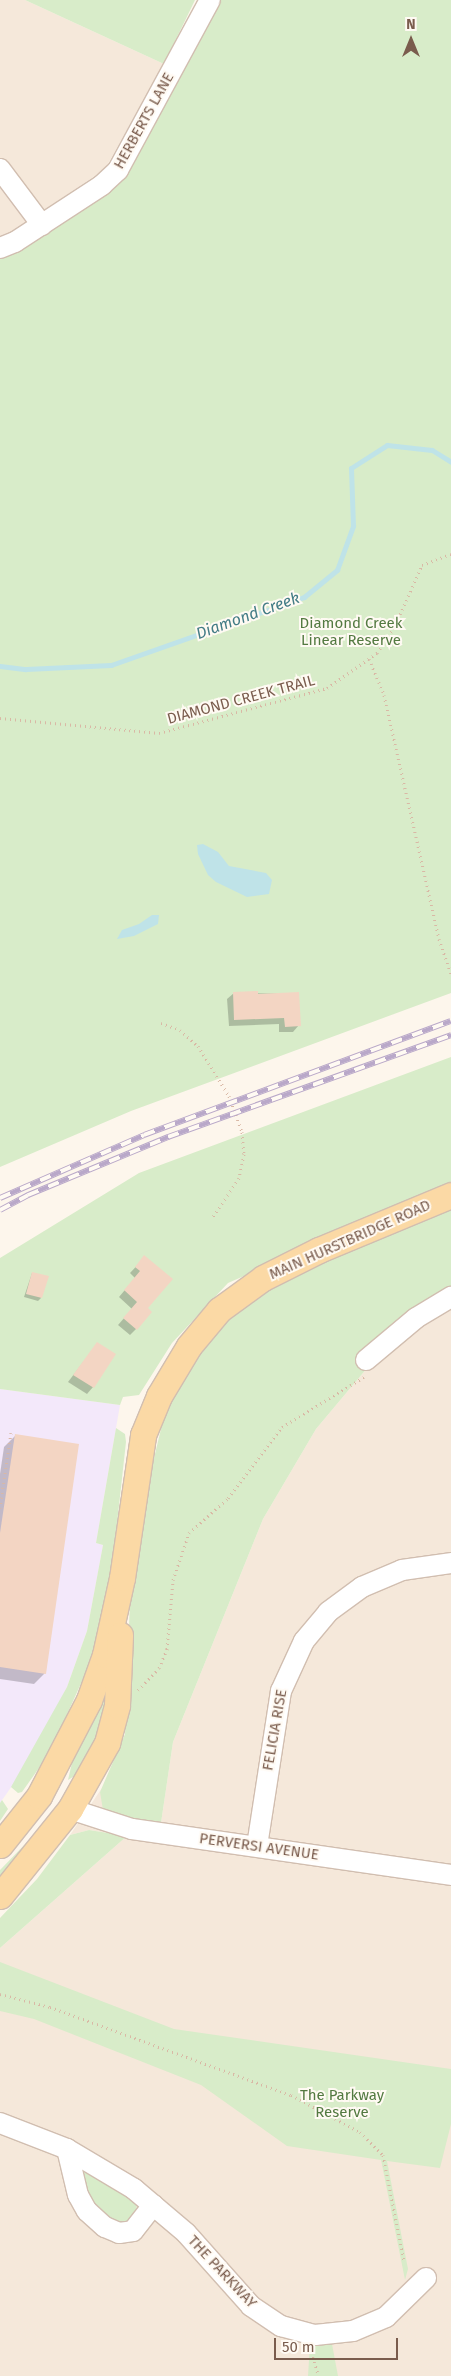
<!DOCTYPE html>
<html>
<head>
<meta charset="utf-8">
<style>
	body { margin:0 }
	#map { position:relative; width:451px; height:2376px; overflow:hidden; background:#fdf6ec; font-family:"Fira Sans",sans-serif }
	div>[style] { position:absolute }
	.residential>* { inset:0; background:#f5e8da }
	.education>* { inset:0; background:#f3e8fa }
	.green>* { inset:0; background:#d8ecc9 }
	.water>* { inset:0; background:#bfe3e8 }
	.shadow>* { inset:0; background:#0003 }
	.stream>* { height:5px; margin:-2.5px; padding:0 2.5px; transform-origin:2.5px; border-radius:2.5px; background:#bfe3e8 }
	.building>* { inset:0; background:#f3d5c3 }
	.path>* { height:3px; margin-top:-1.5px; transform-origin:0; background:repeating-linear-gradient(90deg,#d9b8a5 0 1px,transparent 0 5px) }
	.roads { filter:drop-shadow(1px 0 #d1beb0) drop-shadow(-1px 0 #d1beb0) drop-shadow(0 1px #d1beb0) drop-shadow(0 -1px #d1beb0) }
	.minor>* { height:20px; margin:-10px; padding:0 10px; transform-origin:10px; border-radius:10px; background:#fff }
	.major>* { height:25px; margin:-12.5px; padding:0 12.5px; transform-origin:12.5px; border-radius:12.5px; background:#fbd9a5 }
	.rail>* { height:5.5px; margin-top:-2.75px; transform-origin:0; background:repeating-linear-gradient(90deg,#fffaf3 0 11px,#b9a8c9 0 22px); box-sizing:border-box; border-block:1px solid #b9a8c9 }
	span { translate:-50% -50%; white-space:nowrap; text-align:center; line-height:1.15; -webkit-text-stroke:4px #fffaf3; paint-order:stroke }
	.street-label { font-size:15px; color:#7a5c4d }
	.park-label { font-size:15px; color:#537a41 }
	.water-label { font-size:16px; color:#437c86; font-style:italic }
	.north { position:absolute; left:386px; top:15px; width:50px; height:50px; -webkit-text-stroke:4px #fffaf3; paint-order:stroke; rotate:0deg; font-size:14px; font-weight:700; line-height:20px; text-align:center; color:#7a5c4d }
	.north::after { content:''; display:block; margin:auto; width:18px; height:22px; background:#7a5c4d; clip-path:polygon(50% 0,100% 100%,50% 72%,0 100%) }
	.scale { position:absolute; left:274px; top:2338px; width:124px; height:22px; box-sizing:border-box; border:2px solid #7a5c4d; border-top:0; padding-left:6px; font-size:15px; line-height:18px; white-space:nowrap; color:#7a5c4d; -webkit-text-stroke:4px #fffaf3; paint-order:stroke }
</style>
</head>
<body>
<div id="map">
	<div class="residential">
		<div style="clip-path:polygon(0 0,25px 0,164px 64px,105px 169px,13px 231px,0 236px)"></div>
		<div style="clip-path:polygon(451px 1305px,451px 2376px,0 2376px,0 1948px,127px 1836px,89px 1830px,70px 1835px,102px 1788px,100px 1792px,161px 1823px,173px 1742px,263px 1519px,316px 1429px,368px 1367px,399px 1340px)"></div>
	</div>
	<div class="education">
		<div style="clip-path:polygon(0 1389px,120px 1405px,96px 1543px,103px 1545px,87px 1631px,67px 1687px,24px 1769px,0 1803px)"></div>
	</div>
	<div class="green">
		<div style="clip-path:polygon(25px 0,195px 0,164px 64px)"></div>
		<div style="clip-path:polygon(220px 0,451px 0,451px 993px,131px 1111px,0 1167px,0 258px,102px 196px,122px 180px)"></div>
		<div style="clip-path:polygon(451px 1057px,451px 1186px,228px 1283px,172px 1343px,139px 1395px,123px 1397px,120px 1405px,0 1389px,0 1258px,139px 1173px)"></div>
		<div style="clip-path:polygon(451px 1206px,451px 1290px,368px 1367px,316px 1429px,263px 1519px,173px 1742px,161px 1823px,114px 1817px,103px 1810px,100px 1792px,125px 1734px,130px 1600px,149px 1479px,166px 1408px,194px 1359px,226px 1321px,289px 1274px)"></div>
		<div style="clip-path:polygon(116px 1428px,125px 1434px,126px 1442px,107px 1614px,95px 1652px,61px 1728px,39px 1768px,22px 1792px,18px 1793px,11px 1787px,67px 1687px,87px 1631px,103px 1545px,96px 1543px)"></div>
		<div style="clip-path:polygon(109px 1659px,105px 1726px,76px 1775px,68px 1780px,75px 1750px)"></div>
		<div style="clip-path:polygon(2px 1800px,8px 1809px,0 1821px,0 1803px)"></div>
		<div style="clip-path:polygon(89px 1830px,127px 1836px,0 1948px,0 1918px,37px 1879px,70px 1835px)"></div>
		<div style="clip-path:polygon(32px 1837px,0 1884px,0 1870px)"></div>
		<div style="clip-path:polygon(0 1962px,174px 2029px,451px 2069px,451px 2124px,440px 2168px,387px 2161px,408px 2269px,405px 2280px,381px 2160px,287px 2146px,201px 2085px,34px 2019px,0 2011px)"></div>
		<div style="clip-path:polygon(87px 2170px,136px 2203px,137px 2213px,126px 2227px,98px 2212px,79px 2176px)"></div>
		<div style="clip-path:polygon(310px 2344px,332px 2344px,338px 2376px,308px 2376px)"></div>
	</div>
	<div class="water">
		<div style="clip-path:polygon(203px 844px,218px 852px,229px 866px,266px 873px,272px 880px,269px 894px,247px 897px,216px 882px,208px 875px,198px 854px,197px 845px)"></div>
		<div style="clip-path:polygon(152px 915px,159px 915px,158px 924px,134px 936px,117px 939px,122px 930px,139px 924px)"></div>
	</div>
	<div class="shadow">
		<div style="clip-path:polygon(234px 993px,298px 994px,299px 1025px,293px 1032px,279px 1032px,279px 1024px,229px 1026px,227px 999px)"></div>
		<div style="clip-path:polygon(145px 1257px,136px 1329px,130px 1335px,118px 1325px,132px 1309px,119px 1297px,135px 1278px,130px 1273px)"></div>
		<div style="clip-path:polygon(32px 1273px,41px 1298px,38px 1301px,24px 1297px)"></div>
		<div style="clip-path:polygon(97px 1344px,93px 1387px,87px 1394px,68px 1382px)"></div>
		<div style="clip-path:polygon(15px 1436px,45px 1673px,34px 1684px,0 1679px,0 1474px,4px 1447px)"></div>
	</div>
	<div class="stream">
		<div style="left:0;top:666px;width:26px;rotate:7deg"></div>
		<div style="left:26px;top:669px;width:85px;rotate:-2.7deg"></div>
		<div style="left:111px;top:665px;width:205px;rotate:-19.4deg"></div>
		<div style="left:304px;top:597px;width:43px;rotate:-39.3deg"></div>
		<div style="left:337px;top:570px;width:47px;rotate:-70deg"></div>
		<div style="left:353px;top:526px;width:58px;rotate:-92deg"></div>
		<div style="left:351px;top:468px;width:43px;rotate:-32.6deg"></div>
		<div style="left:387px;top:445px;width:45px;rotate:6.3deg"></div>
		<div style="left:432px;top:450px;width:22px;rotate:32deg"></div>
	</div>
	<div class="building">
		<div style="clip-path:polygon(258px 991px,258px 994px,299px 992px,301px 1026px,285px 1027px,284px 1018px,234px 1020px,233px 992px)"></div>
		<div style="clip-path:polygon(144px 1255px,173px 1279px,148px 1308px,152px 1312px,137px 1330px,123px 1318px,137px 1302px,124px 1290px,140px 1271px,135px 1267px)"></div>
		<div style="clip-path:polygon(32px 1272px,49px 1276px,42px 1298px,26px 1294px)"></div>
		<div style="clip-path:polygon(97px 1342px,116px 1354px,94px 1388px,73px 1375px)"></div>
		<div style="clip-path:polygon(15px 1434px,79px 1444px,46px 1674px,0 1667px,0 1533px)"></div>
	</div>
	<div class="path">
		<div style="left:369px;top:659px;width:39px;rotate:67deg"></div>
		<div style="left:384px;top:695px;width:250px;rotate:77.3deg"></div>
		<div style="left:439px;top:939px;width:37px;rotate:71deg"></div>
		<div style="left:0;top:718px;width:160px;rotate:5.4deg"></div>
		<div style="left:159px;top:733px;width:174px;rotate:-15deg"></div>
		<div style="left:327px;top:688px;width:61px;rotate:-35deg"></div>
		<div style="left:377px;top:653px;width:30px;rotate:-56deg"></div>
		<div style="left:394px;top:628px;width:69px;rotate:-66deg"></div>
		<div style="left:422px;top:565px;width:31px;rotate:-21deg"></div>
		<div style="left:161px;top:1023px;width:20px;rotate:20deg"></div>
		<div style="left:180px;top:1030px;width:24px;rotate:42deg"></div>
		<div style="left:198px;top:1046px;width:59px;rotate:58.2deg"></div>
		<div style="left:229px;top:1096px;width:38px;rotate:70deg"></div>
		<div style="left:242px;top:1132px;width:22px;rotate:85deg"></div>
		<div style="left:244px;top:1154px;width:25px;rotate:102deg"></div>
		<div style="left:239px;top:1178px;width:48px;rotate:124deg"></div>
		<div style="left:0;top:1508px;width:76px;rotate:-81.7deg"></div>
		<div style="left:138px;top:1690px;width:30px;rotate:-46deg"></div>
		<div style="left:159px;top:1668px;width:21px;rotate:-67deg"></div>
		<div style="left:167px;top:1649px;width:69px;rotate:-85deg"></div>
		<div style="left:173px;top:1580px;width:50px;rotate:-71.2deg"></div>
		<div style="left:189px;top:1533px;width:52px;rotate:-41.9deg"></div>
		<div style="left:228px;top:1498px;width:89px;rotate:-52.7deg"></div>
		<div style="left:282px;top:1427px;width:96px;rotate:-31.4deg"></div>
		<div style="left:0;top:1994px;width:52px;rotate:14.6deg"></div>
		<div style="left:50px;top:2007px;width:257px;rotate:20.1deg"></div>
		<div style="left:291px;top:2095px;width:78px;rotate:28.2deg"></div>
		<div style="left:360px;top:2132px;width:33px;rotate:45deg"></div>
		<div style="left:383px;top:2155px;width:108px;rotate:78.8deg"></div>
		<div style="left:311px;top:2352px;width:25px;rotate:72deg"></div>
	</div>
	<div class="roads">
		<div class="minor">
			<div style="left:0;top:169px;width:70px;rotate:53.1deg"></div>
			<div style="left:0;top:248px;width:16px;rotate:-22deg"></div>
			<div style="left:15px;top:242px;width:104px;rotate:-33.2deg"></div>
			<div style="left:102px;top:185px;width:22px;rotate:-43deg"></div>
			<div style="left:118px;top:170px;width:193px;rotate:-61.6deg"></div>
			<div style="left:366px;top:1360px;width:65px;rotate:-40deg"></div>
			<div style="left:416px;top:1318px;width:41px;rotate:-31deg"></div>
			<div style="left:70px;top:1809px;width:65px;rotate:17.9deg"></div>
			<div style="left:132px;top:1829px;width:322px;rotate:8.2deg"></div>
			<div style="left:257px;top:1846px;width:157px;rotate:-81.2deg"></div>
			<div style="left:281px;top:1691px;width:55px;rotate:-65.3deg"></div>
			<div style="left:304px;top:1641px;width:38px;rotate:-50deg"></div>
			<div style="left:328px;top:1612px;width:42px;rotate:-36.3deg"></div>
			<div style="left:362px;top:1587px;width:43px;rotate:-23deg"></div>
			<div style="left:402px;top:1570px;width:49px;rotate:-8.1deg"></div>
			<div style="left:0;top:2123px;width:72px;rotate:21.2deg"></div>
			<div style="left:67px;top:2149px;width:78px;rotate:30.8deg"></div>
			<div style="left:134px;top:2189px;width:68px;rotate:40.2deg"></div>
			<div style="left:186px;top:2233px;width:98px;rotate:48.3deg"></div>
			<div style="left:251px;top:2306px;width:36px;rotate:34deg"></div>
			<div style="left:281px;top:2326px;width:35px;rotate:15deg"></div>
			<div style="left:315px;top:2335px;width:38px;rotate:-6deg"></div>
			<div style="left:353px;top:2331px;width:36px;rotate:-23deg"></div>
			<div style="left:386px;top:2317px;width:56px;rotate:-44.3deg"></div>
			<div style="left:67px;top:2149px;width:47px;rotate:76.6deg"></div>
			<div style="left:78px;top:2195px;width:18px;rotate:61deg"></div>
			<div style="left:87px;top:2211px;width:24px;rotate:42deg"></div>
			<div style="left:105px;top:2227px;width:15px;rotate:23deg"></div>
			<div style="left:119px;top:2233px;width:14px;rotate:-8deg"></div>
			<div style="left:133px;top:2231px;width:33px;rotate:-52deg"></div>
		</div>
		<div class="major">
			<div style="left:0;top:1845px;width:63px;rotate:-51.5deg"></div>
			<div style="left:39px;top:1796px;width:108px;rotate:-62.5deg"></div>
			<div style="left:89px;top:1700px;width:48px;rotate:-70.4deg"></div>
			<div style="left:105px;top:1655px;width:79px;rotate:-77.6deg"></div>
			<div style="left:122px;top:1578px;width:145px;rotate:-81.6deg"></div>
			<div style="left:143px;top:1435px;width:42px;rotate:-67.7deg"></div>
			<div style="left:159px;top:1396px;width:58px;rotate:-59deg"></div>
			<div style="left:189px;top:1346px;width:47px;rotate:-50.2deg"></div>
			<div style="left:219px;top:1310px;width:54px;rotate:-36deg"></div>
			<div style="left:263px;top:1278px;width:63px;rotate:-26.6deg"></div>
			<div style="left:319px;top:1250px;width:143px;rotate:-22.6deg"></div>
			<div style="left:0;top:1896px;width:112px;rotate:-51.2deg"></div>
			<div style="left:70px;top:1809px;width:76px;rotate:-60.7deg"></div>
			<div style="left:107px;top:1743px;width:39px;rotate:-75deg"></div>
			<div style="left:117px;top:1705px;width:70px;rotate:-87.5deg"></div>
		</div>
	</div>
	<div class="rail">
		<div style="left:0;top:1198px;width:157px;rotate:-23.6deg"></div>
		<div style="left:144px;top:1135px;width:327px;rotate:-20.4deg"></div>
		<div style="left:0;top:1210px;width:32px;rotate:-28deg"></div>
		<div style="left:28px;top:1195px;width:152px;rotate:-22.5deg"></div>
		<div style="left:168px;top:1137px;width:301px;rotate:-19.8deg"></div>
	</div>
	<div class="street-label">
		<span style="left:144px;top:121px;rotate:-61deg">HERBERTS LANE</span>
		<span style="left:241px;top:700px;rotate:-15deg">DIAMOND CREEK TRAIL</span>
		<span style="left:350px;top:1240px;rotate:-24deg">MAIN HURSTBRIDGE ROAD</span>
		<span style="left:275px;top:1730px;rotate:-80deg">FELICIA RISE</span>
		<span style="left:259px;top:1847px;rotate:8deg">PERVERSI AVENUE</span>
		<span style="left:222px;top:2272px;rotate:47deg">THE PARKWAY</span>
	</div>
	<div class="park-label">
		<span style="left:351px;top:632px">Diamond Creek<br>Linear Reserve</span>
		<span style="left:342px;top:2104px">The Parkway<br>Reserve</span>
	</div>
	<div class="water-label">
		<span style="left:248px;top:616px;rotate:-20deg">Diamond Creek</span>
	</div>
	<div class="north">N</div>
	<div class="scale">50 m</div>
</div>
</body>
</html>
